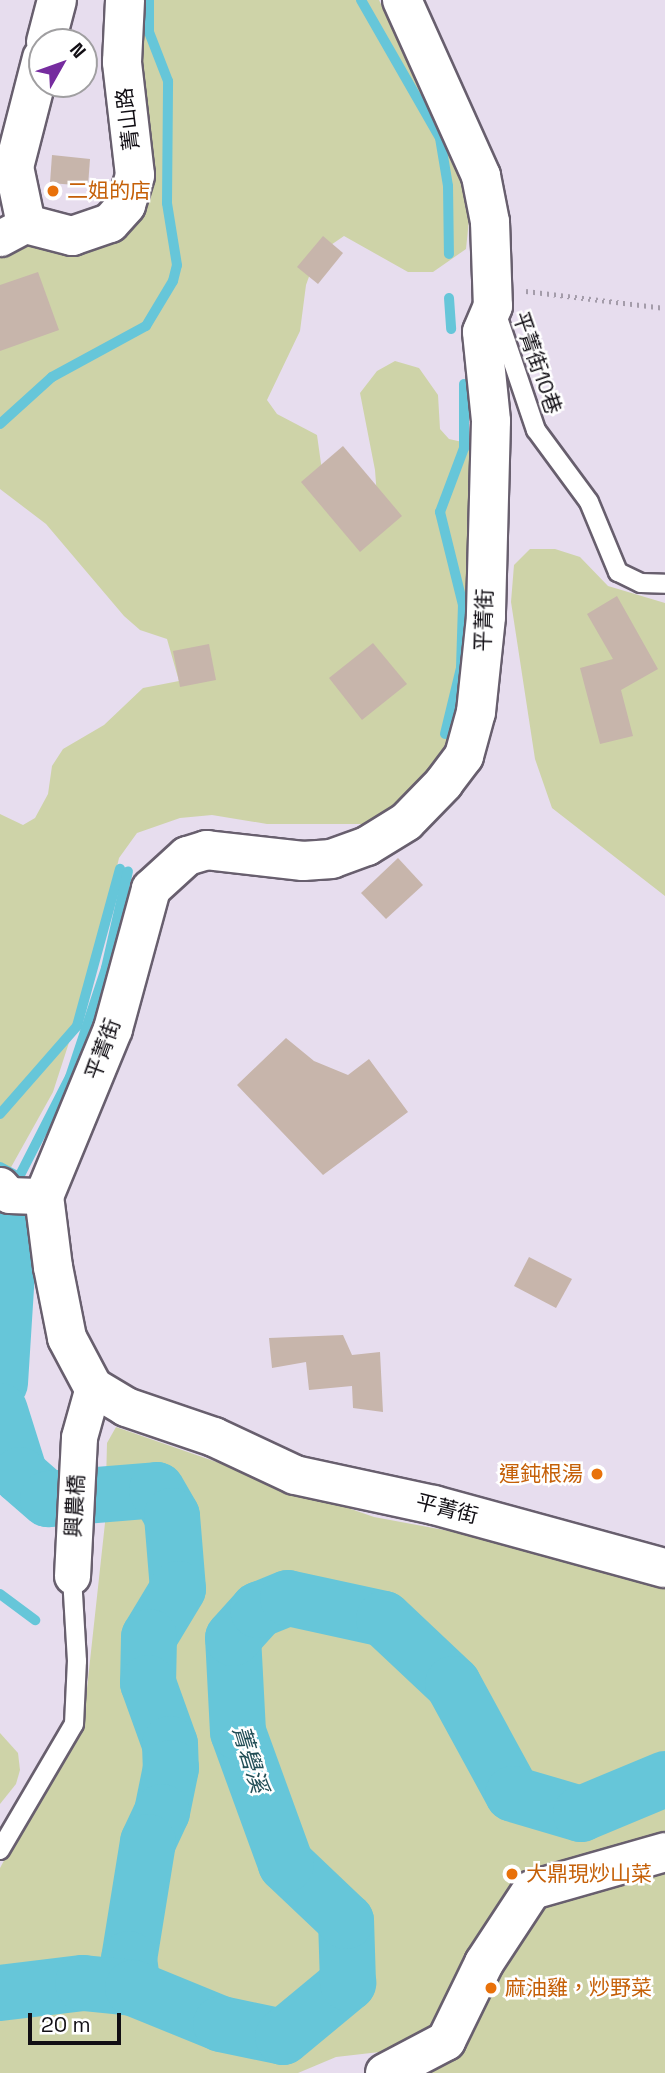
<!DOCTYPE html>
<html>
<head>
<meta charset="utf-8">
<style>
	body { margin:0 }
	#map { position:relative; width:665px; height:2073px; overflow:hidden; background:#e7ddee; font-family:"Space Grotesk","Noto Sans TC",sans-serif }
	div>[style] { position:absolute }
	.green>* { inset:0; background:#ced3a8 }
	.stream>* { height:10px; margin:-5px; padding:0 5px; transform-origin:5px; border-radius:5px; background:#66c6d9 }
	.river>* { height:56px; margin:-28px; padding:0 28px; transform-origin:28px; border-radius:28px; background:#66c6d9 }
	.building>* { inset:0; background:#c7b5ab }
	.path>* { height:4.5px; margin-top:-2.25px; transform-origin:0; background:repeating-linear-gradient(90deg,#a49caa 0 2px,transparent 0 7px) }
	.roads { filter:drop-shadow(2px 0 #685f6e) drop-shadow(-2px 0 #685f6e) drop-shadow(0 2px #685f6e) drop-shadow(0 -2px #685f6e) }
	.lane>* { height:18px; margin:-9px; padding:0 9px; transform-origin:9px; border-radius:9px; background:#fff }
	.street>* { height:35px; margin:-17.5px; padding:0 17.5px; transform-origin:17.5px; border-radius:17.5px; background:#fff }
	.secondary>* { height:38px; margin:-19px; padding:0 19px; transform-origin:19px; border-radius:19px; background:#fff }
	.dots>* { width:19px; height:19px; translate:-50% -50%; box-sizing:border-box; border:4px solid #fff; border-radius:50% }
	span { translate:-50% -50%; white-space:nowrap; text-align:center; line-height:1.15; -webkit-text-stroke:5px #fff; paint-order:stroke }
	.street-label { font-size:21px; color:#110e14 }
	.food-label { font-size:21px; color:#c56008 }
	.left { translate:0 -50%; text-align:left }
	.right { translate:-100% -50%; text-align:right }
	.water-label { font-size:23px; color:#224e56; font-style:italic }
	.north { position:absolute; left:28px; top:28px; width:70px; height:70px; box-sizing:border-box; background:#fff; border:2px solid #a09fa1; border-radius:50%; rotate:50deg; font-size:19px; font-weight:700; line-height:28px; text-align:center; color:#110e14 }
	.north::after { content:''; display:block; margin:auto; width:24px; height:32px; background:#762c9f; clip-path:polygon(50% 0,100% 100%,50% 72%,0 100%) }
	.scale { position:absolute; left:28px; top:2013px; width:93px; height:32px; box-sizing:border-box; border:4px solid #110e14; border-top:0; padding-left:9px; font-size:21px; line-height:24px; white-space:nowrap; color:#110e14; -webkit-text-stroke:5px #fff; paint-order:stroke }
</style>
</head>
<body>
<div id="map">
	<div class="green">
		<div style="clip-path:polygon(138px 0,379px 0,459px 168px,470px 210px,466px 249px,433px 272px,408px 272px,344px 236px,325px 249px,315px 260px,306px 285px,300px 331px,267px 400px,277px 414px,317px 435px,325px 492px,378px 510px,375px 470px,360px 393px,377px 371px,395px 361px,419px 368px,438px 395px,440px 429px,449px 439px,480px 446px,472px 716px,425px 788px,369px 824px,267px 824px,212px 815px,180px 818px,137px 833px,119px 858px,95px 962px,53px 1092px,0 1187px,0 814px,23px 825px,35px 818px,48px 794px,52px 766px,63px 749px,104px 725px,143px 688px,179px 681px,167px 639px,140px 630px,124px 616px,46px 524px,0 489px,0 250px,26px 236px,96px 246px,140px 99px)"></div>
		<div style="clip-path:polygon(530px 549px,555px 549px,580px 557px,608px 586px,665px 603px,665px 896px,552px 808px,535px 759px,511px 602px,514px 565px)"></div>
		<div style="clip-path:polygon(116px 1427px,374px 1517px,568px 1553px,665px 1589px,665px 2073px,410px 2073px,397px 2050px,336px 2057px,298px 2073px,0 2073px,0 1868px,56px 1764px,83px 1725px,105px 1523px,107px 1443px)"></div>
		<div style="clip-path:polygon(0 1733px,18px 1753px,20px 1770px,16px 1784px,0 1804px)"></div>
	</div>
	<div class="stream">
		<div style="left:361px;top:0;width:159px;rotate:60.2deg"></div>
		<div style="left:440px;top:138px;width:49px;rotate:80.5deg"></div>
		<div style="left:448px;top:186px;width:68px;rotate:89.2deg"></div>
		<div style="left:449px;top:298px;width:31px;rotate:86deg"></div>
		<div style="left:0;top:424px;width:70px;rotate:-42.1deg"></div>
		<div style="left:52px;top:377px;width:107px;rotate:-28.5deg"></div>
		<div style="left:146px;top:326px;width:52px;rotate:-59deg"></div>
		<div style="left:173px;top:281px;width:16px;rotate:-76deg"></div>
		<div style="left:177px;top:265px;width:63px;rotate:-99.2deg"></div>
		<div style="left:167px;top:203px;width:122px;rotate:-89.5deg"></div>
		<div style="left:168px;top:81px;width:53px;rotate:-111.2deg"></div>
		<div style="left:149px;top:32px;width:32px;rotate:-90deg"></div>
		<div style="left:445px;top:734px;width:68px;rotate:-76.4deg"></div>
		<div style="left:461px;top:668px;width:63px;rotate:-88.2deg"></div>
		<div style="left:463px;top:605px;width:96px;rotate:-103.9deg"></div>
		<div style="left:440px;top:512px;width:68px;rotate:-69.4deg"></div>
		<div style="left:464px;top:448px;width:64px;rotate:-90deg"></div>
		<div style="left:0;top:1114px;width:117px;rotate:-48.8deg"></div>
		<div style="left:77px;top:1026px;width:163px;rotate:-74.7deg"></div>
		<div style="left:0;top:1167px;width:21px;rotate:28deg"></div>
		<div style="left:19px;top:1177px;width:112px;rotate:-63deg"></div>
		<div style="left:70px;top:1077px;width:115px;rotate:-71.7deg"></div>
		<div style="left:106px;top:968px;width:99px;rotate:-77.2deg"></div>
		<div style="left:0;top:1594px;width:44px;rotate:36.6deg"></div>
	</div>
	<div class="river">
		<div style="left:0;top:1383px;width:173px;rotate:-86.4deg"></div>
		<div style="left:0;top:1411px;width:67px;rotate:72.6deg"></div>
		<div style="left:20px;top:1475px;width:37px;rotate:41deg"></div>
		<div style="left:48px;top:1499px;width:109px;rotate:-4.7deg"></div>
		<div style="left:157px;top:1490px;width:30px;rotate:60deg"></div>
		<div style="left:172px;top:1516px;width:73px;rotate:85.3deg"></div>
		<div style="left:178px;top:1589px;width:56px;rotate:121.1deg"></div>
		<div style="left:149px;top:1637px;width:46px;rotate:91.2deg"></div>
		<div style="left:148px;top:1683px;width:65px;rotate:70.2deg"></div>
		<div style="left:170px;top:1744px;width:24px;rotate:88deg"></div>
		<div style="left:171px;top:1768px;width:45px;rotate:101.6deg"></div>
		<div style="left:162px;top:1812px;width:33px;rotate:115deg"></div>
		<div style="left:148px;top:1842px;width:119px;rotate:99.2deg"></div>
		<div style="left:129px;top:1959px;width:29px;rotate:82deg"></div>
		<div style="left:0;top:1993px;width:84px;rotate:-6.9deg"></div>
		<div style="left:83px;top:1983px;width:50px;rotate:5.7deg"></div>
		<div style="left:133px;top:1988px;width:95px;rotate:22.2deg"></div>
		<div style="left:221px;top:2024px;width:63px;rotate:11.8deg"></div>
		<div style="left:283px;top:2037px;width:85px;rotate:-39.7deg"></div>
		<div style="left:348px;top:1983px;width:62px;rotate:-91.8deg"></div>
		<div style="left:346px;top:1921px;width:83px;rotate:-136.5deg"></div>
		<div style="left:286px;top:1864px;width:140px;rotate:-110deg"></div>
		<div style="left:238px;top:1732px;width:94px;rotate:-93deg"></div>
		<div style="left:233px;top:1638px;width:38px;rotate:-48deg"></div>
		<div style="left:258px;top:1610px;width:32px;rotate:-22deg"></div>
		<div style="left:288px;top:1598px;width:98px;rotate:12.3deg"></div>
		<div style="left:384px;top:1619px;width:95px;rotate:43.3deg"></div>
		<div style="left:453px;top:1684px;width:125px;rotate:61.4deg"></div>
		<div style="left:513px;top:1794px;width:71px;rotate:16.4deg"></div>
		<div style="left:581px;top:1814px;width:91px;rotate:-22.6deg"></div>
	</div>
	<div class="building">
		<div style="clip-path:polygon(52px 155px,90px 159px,88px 186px,50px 183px)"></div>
		<div style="clip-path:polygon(323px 236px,343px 253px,318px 284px,297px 267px)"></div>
		<div style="clip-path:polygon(38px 272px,59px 330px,0 351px,0 285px)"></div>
		<div style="clip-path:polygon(343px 446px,402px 516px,360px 552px,301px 482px)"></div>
		<div style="clip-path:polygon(617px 596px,658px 669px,621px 690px,633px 736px,600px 744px,580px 668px,613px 659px,587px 614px)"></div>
		<div style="clip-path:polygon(373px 643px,407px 684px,362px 720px,329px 678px)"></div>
		<div style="clip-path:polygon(209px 644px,216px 680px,180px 687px,173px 651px)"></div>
		<div style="clip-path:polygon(398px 858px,423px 885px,386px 919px,361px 893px)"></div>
		<div style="clip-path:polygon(286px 1038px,314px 1061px,348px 1075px,369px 1059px,408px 1112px,323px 1175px,237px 1085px)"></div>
		<div style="clip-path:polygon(529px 1257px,572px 1279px,556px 1308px,514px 1286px)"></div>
		<div style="clip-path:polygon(343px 1335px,352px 1355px,380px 1352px,383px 1412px,353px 1408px,352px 1386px,309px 1390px,306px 1362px,272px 1368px,269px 1338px)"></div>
	</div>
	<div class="path">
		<div style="left:526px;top:291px;width:140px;rotate:7deg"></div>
	</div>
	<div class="roads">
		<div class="lane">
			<div style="left:495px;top:309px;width:128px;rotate:71.3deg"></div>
			<div style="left:536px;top:430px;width:89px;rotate:53.6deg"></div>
			<div style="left:589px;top:502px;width:76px;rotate:67.5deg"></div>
			<div style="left:618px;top:572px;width:25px;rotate:26deg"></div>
			<div style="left:641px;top:583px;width:24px;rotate:2deg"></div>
			<div style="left:0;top:1850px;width:146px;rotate:-59.6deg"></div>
			<div style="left:74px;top:1724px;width:63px;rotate:-87.3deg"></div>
			<div style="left:77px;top:1661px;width:85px;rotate:-93.4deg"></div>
		</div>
		<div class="street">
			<div style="left:0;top:238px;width:30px;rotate:-28deg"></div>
			<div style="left:0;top:1185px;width:13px;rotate:48deg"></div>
			<div style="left:9px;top:1195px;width:35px;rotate:2deg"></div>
			<div style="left:72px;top:1576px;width:139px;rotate:-87.1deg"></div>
			<div style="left:79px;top:1437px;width:52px;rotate:-74.4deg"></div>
		</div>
		<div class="secondary">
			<div style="left:402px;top:0;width:193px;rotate:65.8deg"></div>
			<div style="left:481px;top:176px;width:47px;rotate:78.9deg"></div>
			<div style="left:490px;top:222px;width:84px;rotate:88deg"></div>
			<div style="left:493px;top:306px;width:28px;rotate:113deg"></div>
			<div style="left:482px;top:332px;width:89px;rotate:84.2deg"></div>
			<div style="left:491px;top:421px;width:196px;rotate:91.5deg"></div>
			<div style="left:486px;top:617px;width:96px;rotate:96deg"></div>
			<div style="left:476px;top:712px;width:46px;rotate:105.3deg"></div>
			<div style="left:464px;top:756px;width:34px;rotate:127deg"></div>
			<div style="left:444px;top:783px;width:54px;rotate:134.3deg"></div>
			<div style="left:406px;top:822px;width:46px;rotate:148.4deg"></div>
			<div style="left:367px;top:846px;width:37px;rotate:160deg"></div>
			<div style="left:332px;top:859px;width:29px;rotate:176deg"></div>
			<div style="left:303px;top:861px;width:97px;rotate:-173.5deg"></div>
			<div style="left:207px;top:850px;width:21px;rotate:163deg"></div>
			<div style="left:187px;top:856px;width:49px;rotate:137.5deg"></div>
			<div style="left:151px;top:889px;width:145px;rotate:105.2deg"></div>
			<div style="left:113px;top:1029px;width:181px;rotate:112.4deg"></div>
			<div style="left:44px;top:1196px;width:72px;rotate:82.8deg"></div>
			<div style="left:53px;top:1267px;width:72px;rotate:78.8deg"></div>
			<div style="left:67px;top:1338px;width:55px;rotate:62deg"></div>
			<div style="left:93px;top:1387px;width:39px;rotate:31deg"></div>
			<div style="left:126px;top:1407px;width:93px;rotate:18.8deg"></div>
			<div style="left:214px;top:1437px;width:89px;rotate:25.1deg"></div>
			<div style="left:295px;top:1475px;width:142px;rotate:12.2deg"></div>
			<div style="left:434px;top:1505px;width:239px;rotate:15.3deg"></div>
			<div style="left:46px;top:42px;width:43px;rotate:-75.3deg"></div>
			<div style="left:42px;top:58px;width:113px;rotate:104.4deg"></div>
			<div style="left:14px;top:167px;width:58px;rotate:78.1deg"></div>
			<div style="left:26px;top:224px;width:48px;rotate:14.6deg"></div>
			<div style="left:72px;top:236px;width:40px;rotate:-18.9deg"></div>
			<div style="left:110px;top:223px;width:24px;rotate:-48deg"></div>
			<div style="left:126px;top:205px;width:31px;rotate:-73deg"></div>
			<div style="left:135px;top:175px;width:114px;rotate:-96.6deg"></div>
			<div style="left:122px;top:62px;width:62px;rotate:-87.2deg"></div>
			<div style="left:385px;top:2073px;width:69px;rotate:-27.7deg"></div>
			<div style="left:446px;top:2041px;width:87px;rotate:-64deg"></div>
			<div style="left:484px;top:1963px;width:87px;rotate:-56.7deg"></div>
			<div style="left:532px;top:1890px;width:138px;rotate:-15.9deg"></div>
		</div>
	</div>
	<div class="dots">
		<div style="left:53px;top:191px;background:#e8710a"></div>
		<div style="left:597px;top:1474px;background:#e8710a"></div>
		<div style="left:512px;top:1874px;background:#e8710a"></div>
		<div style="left:491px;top:1988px;background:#e8710a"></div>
	</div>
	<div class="street-label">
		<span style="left:128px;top:119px;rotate:-97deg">菁山路</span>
		<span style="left:537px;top:363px;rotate:71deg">平菁街10巷</span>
		<span style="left:484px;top:620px;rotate:-88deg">平菁街</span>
		<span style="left:103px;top:1049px;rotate:-70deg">平菁街</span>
		<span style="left:75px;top:1506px;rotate:-87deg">興農橋</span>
		<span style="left:447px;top:1509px;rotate:14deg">平菁街</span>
	</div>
	<div class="food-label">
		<span class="left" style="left:67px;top:191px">二姐的店</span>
		<span class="right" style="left:583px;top:1474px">運鈍根湯</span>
		<span class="left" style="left:526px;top:1874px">大鼎現炒山菜</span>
		<span class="left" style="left:505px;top:1988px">麻油雞，炒野菜</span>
	</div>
	<div class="water-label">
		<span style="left:250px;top:1759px;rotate:73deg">菁礐溪</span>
	</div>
	<div class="north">N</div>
	<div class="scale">20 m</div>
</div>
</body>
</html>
